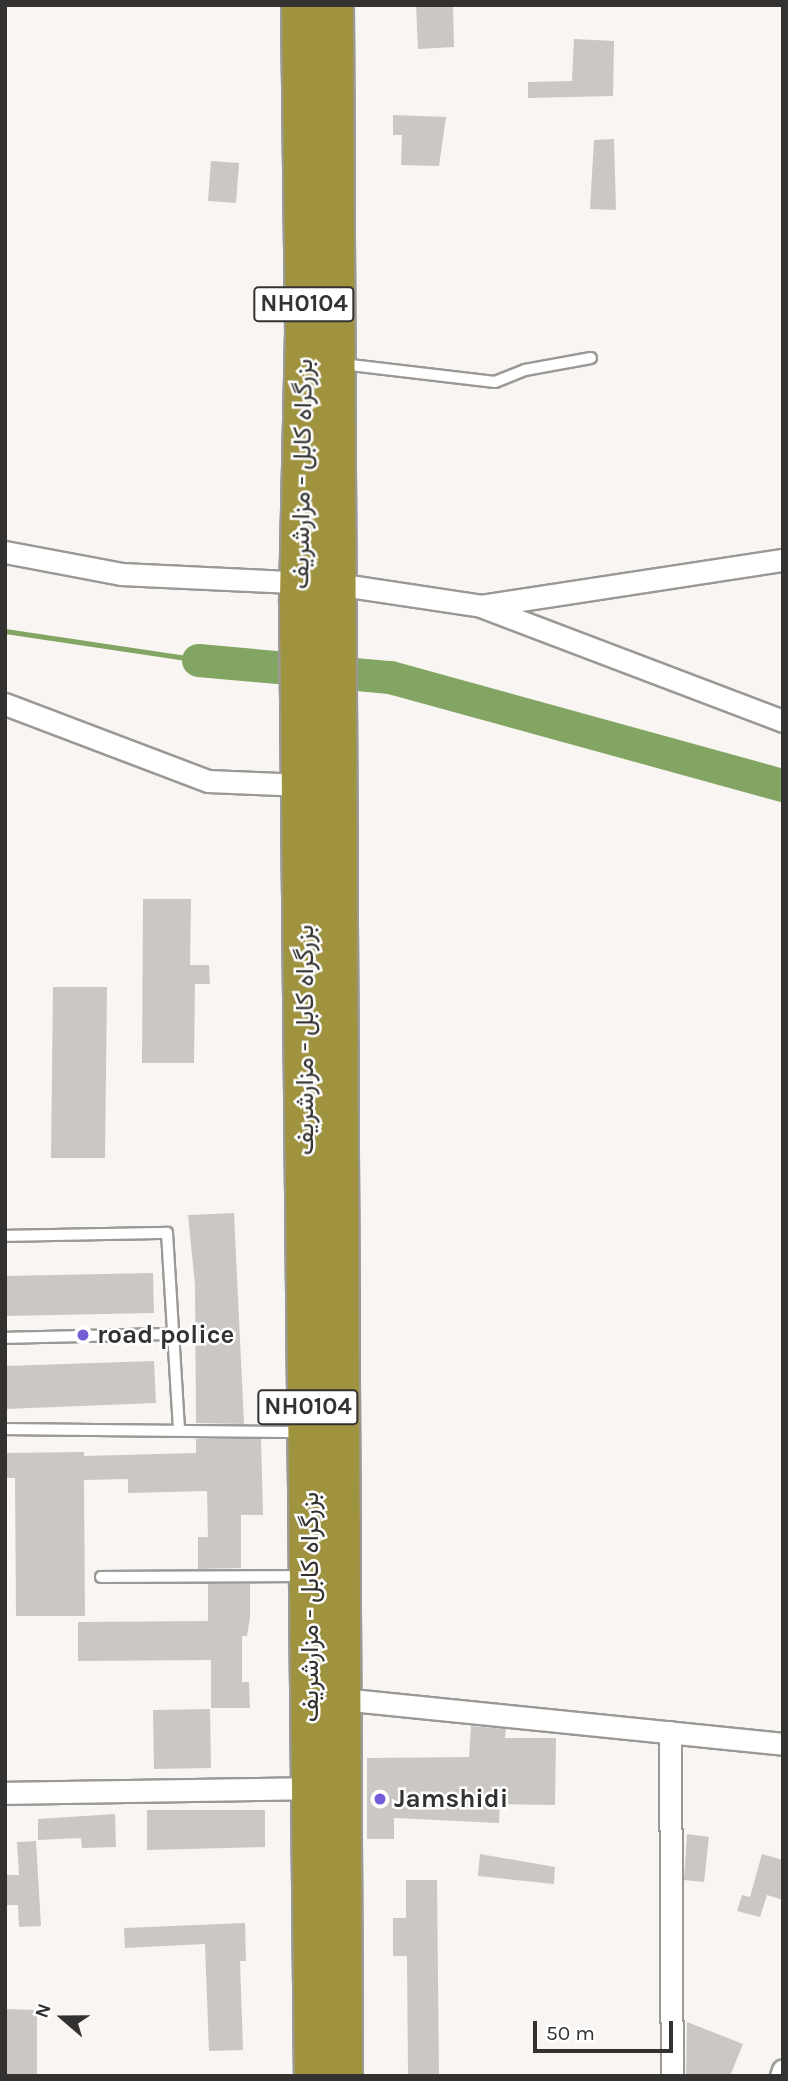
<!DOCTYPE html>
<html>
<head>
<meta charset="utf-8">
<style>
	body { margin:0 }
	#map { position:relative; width:788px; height:2081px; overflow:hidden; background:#f8f5f2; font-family:Karla,Vazirmatn,sans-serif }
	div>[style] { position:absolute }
	.stream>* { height:5px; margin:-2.5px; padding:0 2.5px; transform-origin:2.5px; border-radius:2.5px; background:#83a563 }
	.river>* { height:33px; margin:-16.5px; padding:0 16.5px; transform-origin:16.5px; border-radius:16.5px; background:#83a563 }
	.building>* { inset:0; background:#cbc7c5 }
	.roads { filter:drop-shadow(2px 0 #9b9996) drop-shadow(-2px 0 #9b9996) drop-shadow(0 2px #9b9996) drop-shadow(0 -2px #9b9996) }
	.lane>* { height:10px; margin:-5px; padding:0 5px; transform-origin:5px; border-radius:5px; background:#fff }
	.street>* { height:21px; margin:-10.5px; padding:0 10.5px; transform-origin:10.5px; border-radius:10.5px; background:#fff }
	.highway>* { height:38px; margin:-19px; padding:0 19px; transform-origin:19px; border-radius:19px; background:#9f9340 }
	.dots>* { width:19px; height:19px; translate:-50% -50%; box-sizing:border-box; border:4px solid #fff; border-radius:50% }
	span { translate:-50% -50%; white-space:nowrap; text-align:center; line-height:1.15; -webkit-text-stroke:5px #fff; paint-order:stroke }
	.shield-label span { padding:2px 5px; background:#fff; border:2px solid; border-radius:5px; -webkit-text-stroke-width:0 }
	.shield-label { font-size:24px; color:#333231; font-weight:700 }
	.street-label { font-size:26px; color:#333231 }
	.poi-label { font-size:26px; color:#333231; font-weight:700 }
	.left { translate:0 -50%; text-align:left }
	.frame { position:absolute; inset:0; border:7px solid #333231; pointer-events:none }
	.north { position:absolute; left:28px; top:1983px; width:70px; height:70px; -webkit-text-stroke:5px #fff; paint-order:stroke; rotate:290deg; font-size:19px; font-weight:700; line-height:28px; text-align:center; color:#333231 }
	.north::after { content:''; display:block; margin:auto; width:24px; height:32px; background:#333231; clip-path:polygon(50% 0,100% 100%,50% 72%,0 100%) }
	.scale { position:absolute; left:533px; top:2021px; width:140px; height:32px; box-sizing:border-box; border:4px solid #333231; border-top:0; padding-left:9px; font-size:21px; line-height:24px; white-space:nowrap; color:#333231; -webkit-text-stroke:5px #fff; paint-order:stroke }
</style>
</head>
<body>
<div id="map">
	<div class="stream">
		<div style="left:5px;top:631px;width:195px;rotate:8.5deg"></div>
	</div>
	<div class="river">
		<div style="left:198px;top:660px;width:193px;rotate:5.1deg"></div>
		<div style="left:390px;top:677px;width:408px;rotate:15.4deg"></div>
	</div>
	<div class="building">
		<div style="clip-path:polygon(416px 5px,453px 5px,454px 47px,418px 49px)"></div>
		<div style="clip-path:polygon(574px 39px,614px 41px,613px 96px,528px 98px,528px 82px,572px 81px)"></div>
		<div style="clip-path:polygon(393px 115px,446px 117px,439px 166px,401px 165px,402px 135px,393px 135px)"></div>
		<div style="clip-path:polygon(614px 139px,616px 210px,590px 209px,594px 140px)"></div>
		<div style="clip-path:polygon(211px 161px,239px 163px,236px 203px,208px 201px)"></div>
		<div style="clip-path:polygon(143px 899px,191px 899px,190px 965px,209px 965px,210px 984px,195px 984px,194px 1063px,142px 1063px)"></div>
		<div style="clip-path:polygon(53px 987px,107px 987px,105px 1158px,51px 1158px)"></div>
		<div style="clip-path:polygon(234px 1213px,244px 1424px,196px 1423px,195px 1285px,188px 1215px)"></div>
		<div style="clip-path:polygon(153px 1273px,154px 1313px,5px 1316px,5px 1276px)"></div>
		<div style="clip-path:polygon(154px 1361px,156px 1403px,5px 1409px,5px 1366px)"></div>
		<div style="clip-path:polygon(196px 1439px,261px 1439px,263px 1515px,241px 1515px,241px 1568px,198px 1569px,198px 1537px,208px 1537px,207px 1491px,128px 1493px,128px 1479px,84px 1480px,85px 1616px,16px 1616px,15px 1478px,5px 1478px,5px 1453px,84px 1452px,84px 1456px,196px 1453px)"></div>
		<div style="clip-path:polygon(208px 1584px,250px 1584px,250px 1617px,247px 1636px,242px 1636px,242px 1682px,249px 1682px,250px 1708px,211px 1708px,211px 1660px,78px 1661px,78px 1622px,208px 1621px)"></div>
		<div style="clip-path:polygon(210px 1709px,211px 1768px,154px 1769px,153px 1710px)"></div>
		<div style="clip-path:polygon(471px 1726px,506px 1729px,505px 1738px,556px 1738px,555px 1805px,500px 1804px,499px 1823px,394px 1818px,394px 1839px,367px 1839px,367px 1758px,469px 1757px)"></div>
		<div style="clip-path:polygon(147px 1810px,265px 1810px,265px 1847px,147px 1850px)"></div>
		<div style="clip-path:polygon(115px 1814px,116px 1847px,82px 1848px,81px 1838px,38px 1840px,38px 1819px)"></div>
		<div style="clip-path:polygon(687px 1834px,709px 1837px,704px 1882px,684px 1880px)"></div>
		<div style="clip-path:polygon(36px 1841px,41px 1926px,19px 1927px,18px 1905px,5px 1905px,5px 1875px,19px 1875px,17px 1842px)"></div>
		<div style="clip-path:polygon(480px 1854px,555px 1867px,554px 1884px,478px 1876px)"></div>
		<div style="clip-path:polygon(762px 1854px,783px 1860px,783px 1900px,767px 1895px,760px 1917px,737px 1911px,742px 1895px,750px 1897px)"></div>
		<div style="clip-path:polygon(406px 1880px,437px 1880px,439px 2076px,408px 2076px,407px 1956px,393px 1956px,393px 1918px,406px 1918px)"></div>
		<div style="clip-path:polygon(245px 1923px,246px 1961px,240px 1961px,243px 2050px,209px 2051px,205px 1944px,125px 1948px,124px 1928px)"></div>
		<div style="clip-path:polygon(5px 2009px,37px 2010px,37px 2076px,5px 2076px)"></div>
		<div style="clip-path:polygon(687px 2022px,743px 2044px,730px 2076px,686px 2076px)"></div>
	</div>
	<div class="roads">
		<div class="lane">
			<div style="left:342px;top:364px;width:154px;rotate:6.7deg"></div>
			<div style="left:495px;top:382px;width:32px;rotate:-22deg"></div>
			<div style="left:525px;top:370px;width:67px;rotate:-10.3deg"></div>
			<div style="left:5px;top:1236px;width:162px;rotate:-1.1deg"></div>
			<div style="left:167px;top:1233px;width:197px;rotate:86.5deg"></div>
			<div style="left:5px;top:1338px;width:168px;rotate:-1.4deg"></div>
			<div style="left:5px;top:1429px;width:297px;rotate:0.6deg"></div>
			<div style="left:101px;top:1577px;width:203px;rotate:-0.3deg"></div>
		</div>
		<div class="street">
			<div style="left:5px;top:552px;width:118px;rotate:10.7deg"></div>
			<div style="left:121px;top:574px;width:215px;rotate:2.7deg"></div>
			<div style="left:336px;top:584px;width:147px;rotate:8.6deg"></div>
			<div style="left:481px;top:606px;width:305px;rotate:-8.7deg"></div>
			<div style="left:483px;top:607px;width:321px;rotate:20.8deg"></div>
			<div style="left:5px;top:704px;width:217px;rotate:20.8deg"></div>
			<div style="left:208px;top:781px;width:95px;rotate:2.4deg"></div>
			<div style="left:332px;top:1698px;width:453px;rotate:5.8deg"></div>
			<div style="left:670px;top:1732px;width:344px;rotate:89.7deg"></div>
			<div style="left:5px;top:1793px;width:306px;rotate:-0.9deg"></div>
			<div style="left:781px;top:2076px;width:6px;rotate:-72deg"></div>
		</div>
		<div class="highway">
			<div style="left:301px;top:5px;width:328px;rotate:89.3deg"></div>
			<div style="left:305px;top:333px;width:269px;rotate:91.3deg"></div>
			<div style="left:299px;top:602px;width:1474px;rotate:89.42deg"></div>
			<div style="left:334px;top:5px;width:2071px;rotate:89.75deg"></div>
		</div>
	</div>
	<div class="dots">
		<div style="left:83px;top:1335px;background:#735cd6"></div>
		<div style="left:380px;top:1799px;background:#735cd6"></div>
	</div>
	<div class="shield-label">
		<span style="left:304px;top:304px">NH0104</span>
		<span style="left:308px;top:1407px">NH0104</span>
	</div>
	<div class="street-label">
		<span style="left:302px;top:474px;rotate:-89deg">بزرگراه کابل - مزارشریف</span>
		<span style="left:305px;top:1040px;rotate:-90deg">بزرگراه کابل - مزارشریف</span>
		<span style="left:310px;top:1607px;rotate:-90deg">بزرگراه کابل - مزارشریف</span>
	</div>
	<div class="poi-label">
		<span class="left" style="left:97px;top:1335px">road police</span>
		<span class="left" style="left:394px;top:1799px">Jamshidi</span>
	</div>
	<div class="frame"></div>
	<div class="north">N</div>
	<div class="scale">50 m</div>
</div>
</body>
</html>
